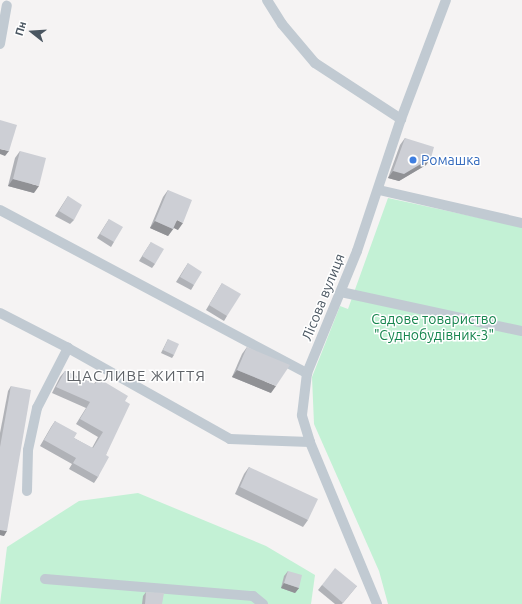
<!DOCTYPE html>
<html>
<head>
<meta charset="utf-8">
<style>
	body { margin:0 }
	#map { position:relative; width:522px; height:604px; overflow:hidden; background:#f5f3f3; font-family:Ubuntu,sans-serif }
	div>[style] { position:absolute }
	.green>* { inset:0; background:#c3f1d5 }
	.street>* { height:10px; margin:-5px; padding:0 5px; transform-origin:5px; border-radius:5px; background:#c1cad2 }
	.wall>* { inset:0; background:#b0b2b7 }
	.shaded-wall>* { inset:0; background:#909195 }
	.building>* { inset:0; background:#cdcfd5 }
	.dots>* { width:11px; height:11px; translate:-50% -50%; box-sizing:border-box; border:2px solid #fff; border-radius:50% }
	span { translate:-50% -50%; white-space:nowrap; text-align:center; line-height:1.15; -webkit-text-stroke:3px #fff; paint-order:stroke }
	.shop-label { font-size:14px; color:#366cbe }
	.left { translate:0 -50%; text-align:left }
	.street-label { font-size:14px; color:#4a5661 }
	.park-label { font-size:14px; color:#17864f }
	.neighbourhood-label { font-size:15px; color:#5f6368; letter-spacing:1px }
	.north { position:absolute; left:12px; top:12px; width:40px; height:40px; -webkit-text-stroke:3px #fff; paint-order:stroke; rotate:287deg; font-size:11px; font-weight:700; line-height:16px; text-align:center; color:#4a5661 }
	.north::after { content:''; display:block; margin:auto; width:14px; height:18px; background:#4a5661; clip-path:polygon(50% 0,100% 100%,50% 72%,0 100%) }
</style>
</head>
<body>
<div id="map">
	<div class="green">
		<div style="clip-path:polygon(388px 198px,522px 227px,522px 604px,388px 604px,379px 571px,314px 424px,312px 377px,340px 306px,348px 309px)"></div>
		<div style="clip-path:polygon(138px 493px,266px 546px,315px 575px,311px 604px,0 604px,7px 547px,79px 501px)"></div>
	</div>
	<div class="street">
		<div style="left:267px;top:0;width:28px;rotate:58deg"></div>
		<div style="left:282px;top:24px;width:51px;rotate:49.8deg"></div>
		<div style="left:315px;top:63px;width:103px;rotate:33.1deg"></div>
		<div style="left:0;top:44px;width:39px;rotate:-80deg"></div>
		<div style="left:379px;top:190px;width:147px;rotate:13deg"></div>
		<div style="left:0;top:210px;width:348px;rotate:28deg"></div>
		<div style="left:341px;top:292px;width:185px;rotate:12.2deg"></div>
		<div style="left:0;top:313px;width:76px;rotate:27.2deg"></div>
		<div style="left:27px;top:491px;width:41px;rotate:-88.6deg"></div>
		<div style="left:28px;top:450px;width:43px;rotate:-77.9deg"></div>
		<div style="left:37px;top:408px;width:68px;rotate:-62.7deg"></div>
		<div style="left:68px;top:348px;width:186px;rotate:29.3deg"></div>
		<div style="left:230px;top:439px;width:80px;rotate:2.1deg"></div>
		<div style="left:45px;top:579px;width:209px;rotate:4.7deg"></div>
		<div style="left:253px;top:596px;width:13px;rotate:39deg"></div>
		<div style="left:377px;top:604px;width:175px;rotate:-112.5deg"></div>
		<div style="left:310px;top:442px;width:28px;rotate:-107deg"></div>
		<div style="left:302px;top:415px;width:42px;rotate:-83.2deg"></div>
		<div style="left:307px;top:373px;width:132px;rotate:-67.7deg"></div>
		<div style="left:357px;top:251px;width:139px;rotate:-71.6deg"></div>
		<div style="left:401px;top:119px;width:127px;rotate:-69.3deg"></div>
	</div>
	<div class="wall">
		<div style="clip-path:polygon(405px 138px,431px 158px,426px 165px,399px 181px,388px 178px,400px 145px)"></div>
		<div style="clip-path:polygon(20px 151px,34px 193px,8px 186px,15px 158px)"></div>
		<div style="clip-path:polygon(168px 190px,178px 230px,174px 228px,168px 236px,150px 228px,163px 197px)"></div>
		<div style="clip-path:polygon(68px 196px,74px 220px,70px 224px,55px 216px)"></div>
		<div style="clip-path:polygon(109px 219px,114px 242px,111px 247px,97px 238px)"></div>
		<div style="clip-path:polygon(151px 242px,155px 264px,152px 268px,139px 261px)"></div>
		<div style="clip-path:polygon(188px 263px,194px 285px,191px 290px,176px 282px)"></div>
		<div style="clip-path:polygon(222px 283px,227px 316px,224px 321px,206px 310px)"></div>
		<div style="clip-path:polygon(168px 339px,174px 355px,172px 358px,161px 353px)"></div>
		<div style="clip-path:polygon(247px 347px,271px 393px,232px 377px,242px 354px)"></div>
		<div style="clip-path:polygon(65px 371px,94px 384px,98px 378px,125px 401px,98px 477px,94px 483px,69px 469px,72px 464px,40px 446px,51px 427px,55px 421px,74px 438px,92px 448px,98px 437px,76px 424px,86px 408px,52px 393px,60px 377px)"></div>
		<div style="clip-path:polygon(11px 386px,4px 536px,0 535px,0 433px,8px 391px)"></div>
		<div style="clip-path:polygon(249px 467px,308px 520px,303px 527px,235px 494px,244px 474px)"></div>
		<div style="clip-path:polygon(288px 571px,299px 588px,295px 593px,281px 588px,284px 576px)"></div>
		<div style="clip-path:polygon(322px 585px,357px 586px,342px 604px,335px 604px,318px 590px)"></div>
		<div style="clip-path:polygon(146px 592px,162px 604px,142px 604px,143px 596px)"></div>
	</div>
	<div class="shaded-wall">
		<div style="clip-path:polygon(0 149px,9px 151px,5px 156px,0 154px)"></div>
		<div style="clip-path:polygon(431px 158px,426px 165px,399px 181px,388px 178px,393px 171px)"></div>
		<div style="clip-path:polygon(13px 179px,39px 186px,34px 193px,8px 186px)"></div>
		<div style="clip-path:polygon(177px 220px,183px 223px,178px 230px,172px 227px)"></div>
		<div style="clip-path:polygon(155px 221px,173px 229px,168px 236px,150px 228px)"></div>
		<div style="clip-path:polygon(237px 370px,276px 386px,271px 393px,232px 377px)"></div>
		<div style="clip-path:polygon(0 530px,7px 531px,4px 536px,0 535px)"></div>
		<div style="clip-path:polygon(284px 583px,299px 588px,295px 593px,281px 588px)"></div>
	</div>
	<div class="building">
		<div style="clip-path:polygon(0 120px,17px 125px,9px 151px,0 149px)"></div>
		<div style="clip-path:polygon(405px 138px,434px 147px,431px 158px,404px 174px,393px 171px)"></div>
		<div style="clip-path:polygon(20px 151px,46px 158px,39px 186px,13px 179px)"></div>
		<div style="clip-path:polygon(168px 190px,192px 200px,183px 223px,177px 220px,173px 229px,155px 221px)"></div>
		<div style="clip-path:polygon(68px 196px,82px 205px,74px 220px,59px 211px)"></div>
		<div style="clip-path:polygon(109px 219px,123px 227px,114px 242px,100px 234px)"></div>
		<div style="clip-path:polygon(151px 242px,164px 249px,155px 264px,142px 256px)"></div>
		<div style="clip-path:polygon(188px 263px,202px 272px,194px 285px,180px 277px)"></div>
		<div style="clip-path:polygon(222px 283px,241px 294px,227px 316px,209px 305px)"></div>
		<div style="clip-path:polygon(168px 339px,179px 344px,174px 355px,163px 350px)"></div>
		<div style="clip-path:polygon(247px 347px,290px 365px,276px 386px,237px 370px)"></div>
		<div style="clip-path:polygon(65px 371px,95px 384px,98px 378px,128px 396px,125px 401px,130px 404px,106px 455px,109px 457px,98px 477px,73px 463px,76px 458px,44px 440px,55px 421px,77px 433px,74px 438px,93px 448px,103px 432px,80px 419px,90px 402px,56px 387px)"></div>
		<div style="clip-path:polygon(11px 386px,31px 390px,7px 531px,0 530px,0 447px)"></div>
		<div style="clip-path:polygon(249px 467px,318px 499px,308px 520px,240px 487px)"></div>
		<div style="clip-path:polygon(335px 568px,357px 586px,343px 603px,322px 585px)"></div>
		<div style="clip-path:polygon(288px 571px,302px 575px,299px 588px,284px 583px)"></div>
		<div style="clip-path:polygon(146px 592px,164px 593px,162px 604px,145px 604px)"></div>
	</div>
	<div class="dots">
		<div style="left:413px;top:160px;background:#3f7fe0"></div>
	</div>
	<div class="shop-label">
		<span class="left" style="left:421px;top:160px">Ромашка</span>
	</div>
	<div class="street-label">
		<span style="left:323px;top:297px;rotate:-68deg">Лісова вулиця</span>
	</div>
	<div class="park-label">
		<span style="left:434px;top:327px">Садове товариство<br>"Суднобудівник-3"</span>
	</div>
	<div class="neighbourhood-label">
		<span style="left:136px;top:376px">ЩАСЛИВЕ ЖИТТЯ</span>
	</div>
	<div class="north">Пн</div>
</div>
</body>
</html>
